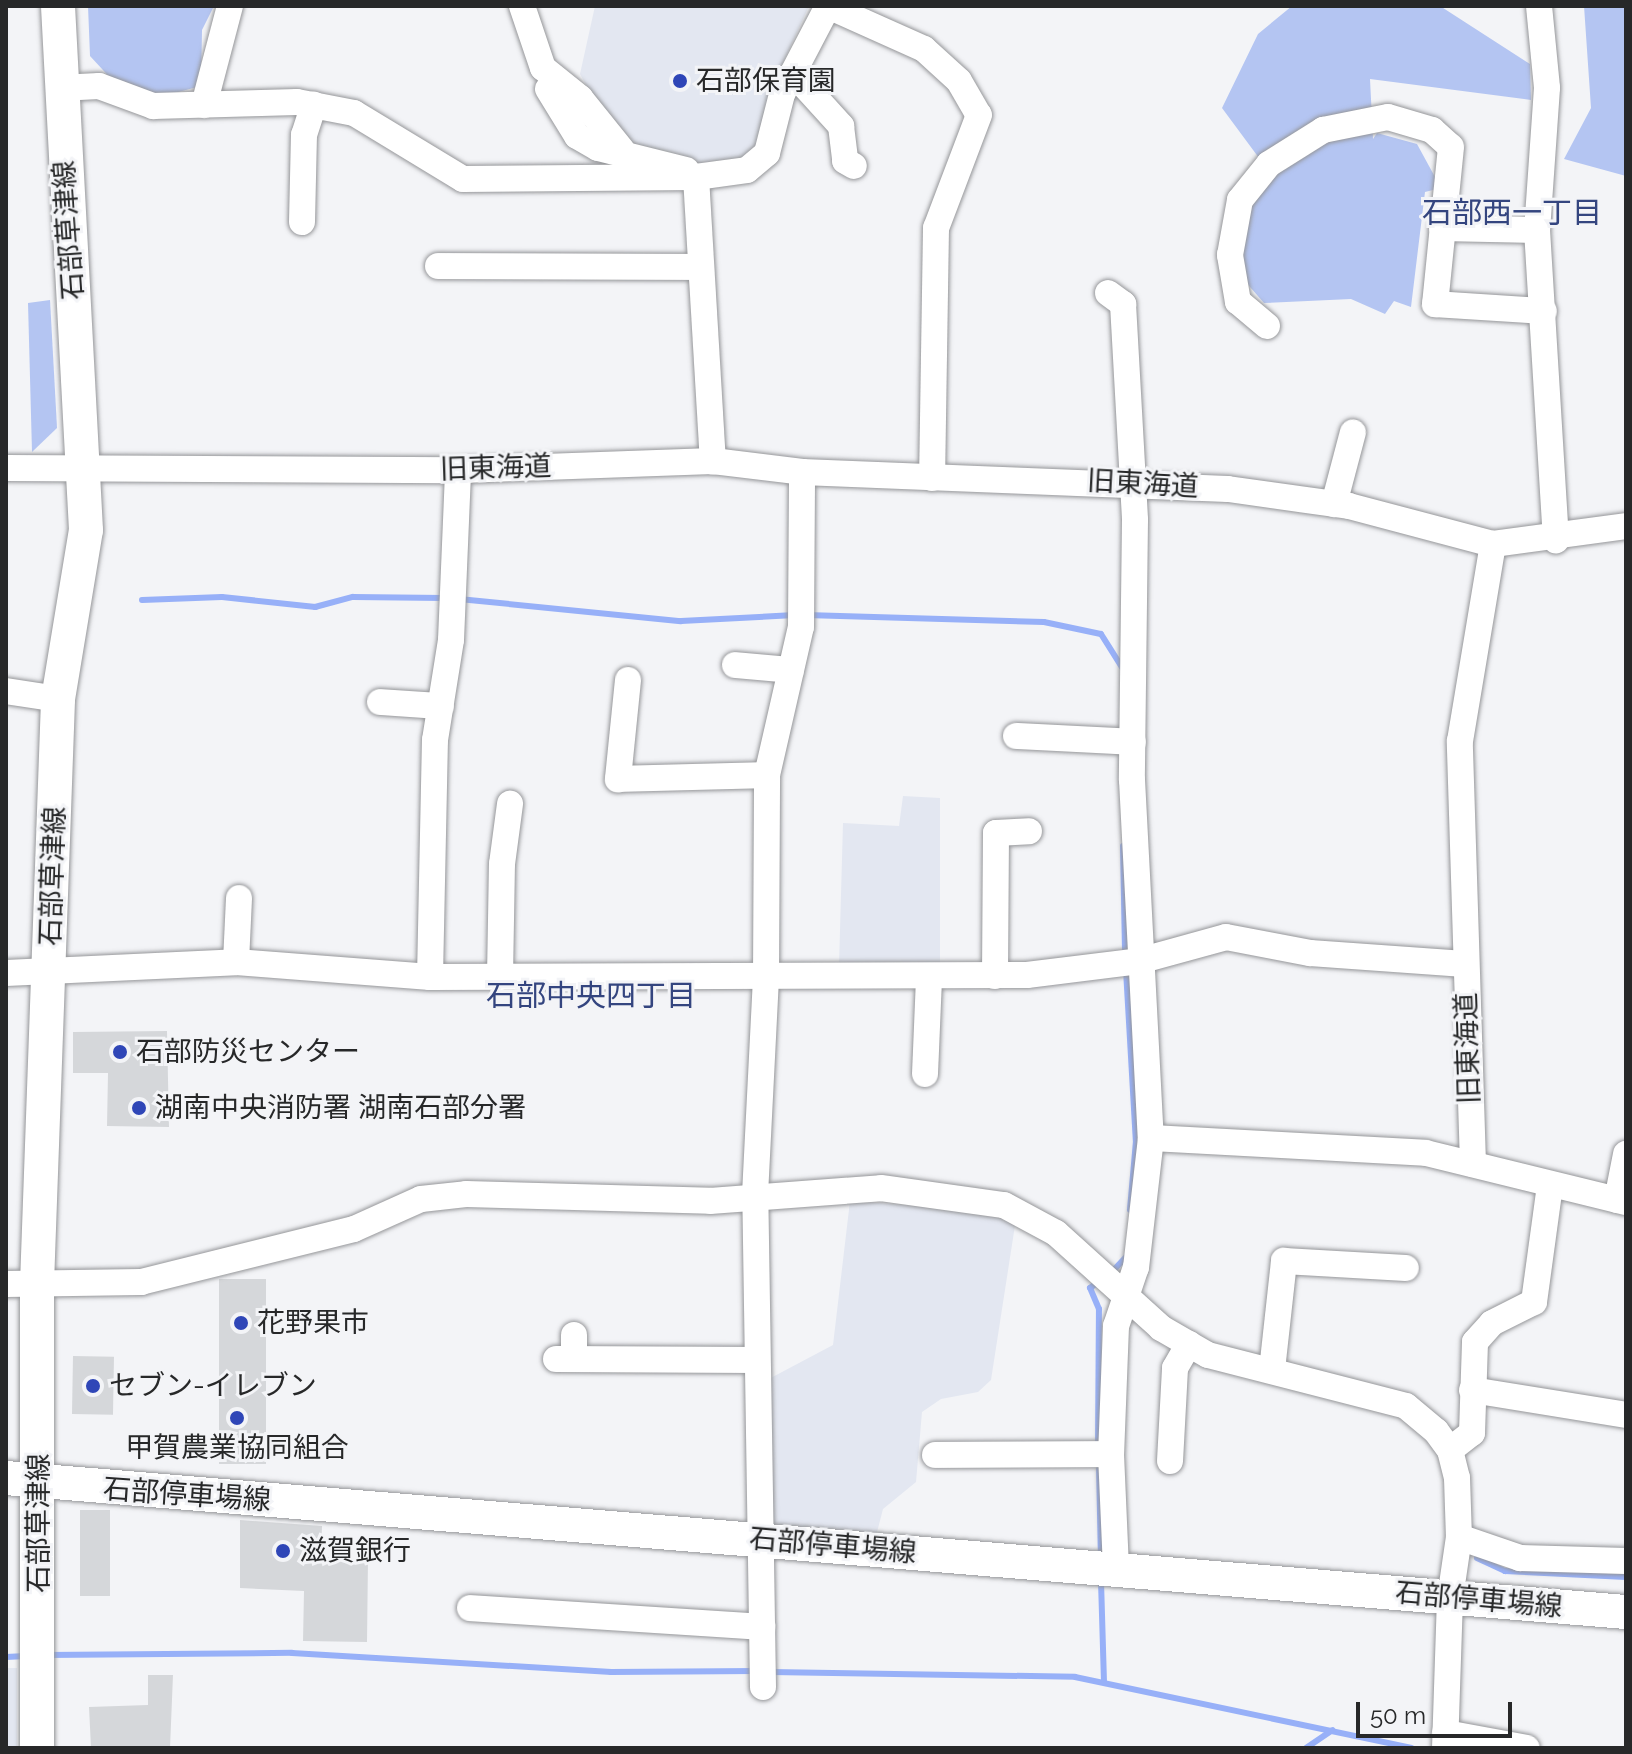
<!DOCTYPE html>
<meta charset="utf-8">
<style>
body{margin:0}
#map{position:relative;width:1632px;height:1754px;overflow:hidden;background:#f3f4f7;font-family:Raleway,"Noto Sans JP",sans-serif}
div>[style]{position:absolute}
.built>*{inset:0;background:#e3e7f1;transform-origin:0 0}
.green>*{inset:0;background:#b4c5f2}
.stream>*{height:6px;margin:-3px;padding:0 3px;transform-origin:3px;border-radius:3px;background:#97b0f8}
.building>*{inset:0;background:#d5d7da;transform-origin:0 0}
.roads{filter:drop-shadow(0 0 2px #959699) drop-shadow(0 0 2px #959699)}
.minor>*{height:26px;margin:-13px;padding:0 13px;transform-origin:13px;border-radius:13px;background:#fff}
.major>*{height:34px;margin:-17px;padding:0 17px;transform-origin:17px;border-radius:17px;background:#fff}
.dots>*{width:22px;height:22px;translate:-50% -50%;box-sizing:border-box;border:4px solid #f3f4f7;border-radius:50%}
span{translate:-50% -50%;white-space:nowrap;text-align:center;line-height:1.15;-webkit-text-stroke:6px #f3f4f7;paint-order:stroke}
.poi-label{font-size:28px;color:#272829}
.left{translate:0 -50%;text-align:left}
.street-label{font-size:28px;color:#272829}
.neighbourhood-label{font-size:30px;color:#34457f}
.frame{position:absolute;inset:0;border:8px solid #272829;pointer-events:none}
.scale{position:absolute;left:1356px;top:1702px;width:156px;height:36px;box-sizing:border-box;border:4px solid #272829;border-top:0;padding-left:10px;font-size:24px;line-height:28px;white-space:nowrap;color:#272829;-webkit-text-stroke:6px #f3f4f7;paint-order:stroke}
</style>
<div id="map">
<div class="built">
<i style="clip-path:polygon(595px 6px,809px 6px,771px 89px,762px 145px,740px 164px,703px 168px,645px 152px,611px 130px,580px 74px)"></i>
<i style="clip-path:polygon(903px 796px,940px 798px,940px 968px,839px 966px,843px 823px,899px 826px)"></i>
<i style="clip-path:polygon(850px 1201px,989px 1211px,1016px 1219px,991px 1380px,978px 1392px,941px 1399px,922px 1412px,916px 1482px,883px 1509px,875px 1540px,765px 1530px,765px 1381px,833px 1345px)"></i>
<i style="left:6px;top:1668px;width:11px;height:80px"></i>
</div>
<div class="green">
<i style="clip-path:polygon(88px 6px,214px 6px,202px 30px,201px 86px,163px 96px,115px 83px,90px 56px)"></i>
<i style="clip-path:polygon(1292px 6px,1440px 6px,1530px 64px,1531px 100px,1370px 79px,1373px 139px,1377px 133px,1417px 144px,1441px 188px,1425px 192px,1411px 307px,1394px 301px,1385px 314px,1351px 299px,1264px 303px,1223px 256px,1259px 158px,1222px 108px,1258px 34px)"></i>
<i style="clip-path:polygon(1584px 6px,1626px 6px,1626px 176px,1564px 159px,1591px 108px)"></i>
<i style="clip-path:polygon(50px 300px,57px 428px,32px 452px,28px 303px)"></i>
</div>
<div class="stream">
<i style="left:459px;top:599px;width:223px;rotate:5.7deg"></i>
<i style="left:681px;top:621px;width:114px;rotate:-3deg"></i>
<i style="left:142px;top:600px;width:80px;rotate:-2.1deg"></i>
<i style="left:222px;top:597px;width:94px;rotate:6.1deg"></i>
<i style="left:315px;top:607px;width:39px;rotate:-15deg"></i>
<i style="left:353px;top:597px;width:91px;rotate:0.6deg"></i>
<i style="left:806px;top:615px;width:238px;rotate:1.7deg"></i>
<i style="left:1044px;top:622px;width:58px;rotate:11.9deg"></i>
<i style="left:1101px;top:634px;width:45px;rotate:57.7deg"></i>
<i style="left:1123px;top:846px;width:108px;rotate:88.9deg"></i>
<i style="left:1126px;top:970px;width:171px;rotate:86.7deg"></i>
<i style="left:1136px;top:1141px;width:69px;rotate:95deg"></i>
<i style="left:1110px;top:1274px;width:23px;rotate:-47deg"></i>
<i style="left:1098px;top:1446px;width:137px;rotate:-89.6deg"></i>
<i style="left:1099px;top:1309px;width:23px;rotate:-113deg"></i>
<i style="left:1090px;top:1288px;width:14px;rotate:-36deg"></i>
<i style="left:1099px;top:1465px;width:93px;rotate:88.8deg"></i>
<i style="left:1477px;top:1558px;width:31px;rotate:25deg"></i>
<i style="left:1505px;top:1571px;width:121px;rotate:2.8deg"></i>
<i style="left:1101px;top:1581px;width:101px;rotate:88.3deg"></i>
<i style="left:46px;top:1655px;width:246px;rotate:-0.5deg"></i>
<i style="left:292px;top:1653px;width:320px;rotate:3.4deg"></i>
<i style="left:611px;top:1672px;width:145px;rotate:-0.4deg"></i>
<i style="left:6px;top:1657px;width:20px;rotate:-3deg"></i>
<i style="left:771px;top:1672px;width:304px;rotate:0.9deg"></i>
<i style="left:1075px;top:1677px;width:344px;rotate:11.9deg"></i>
<i style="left:1306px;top:1748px;width:32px;rotate:-34deg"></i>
</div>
<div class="building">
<i style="clip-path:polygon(167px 1031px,169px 1127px,107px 1126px,108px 1073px,73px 1073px,73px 1032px)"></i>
<i style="left:219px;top:1279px;width:47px;height:185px"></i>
<i style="left:73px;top:1356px;width:41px;height:58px;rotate:1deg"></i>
<i style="left:80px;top:1510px;width:30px;height:86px"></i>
<i style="clip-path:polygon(240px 1520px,322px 1526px,321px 1557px,368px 1559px,367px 1642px,303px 1641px,304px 1591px,240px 1588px)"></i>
<i style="clip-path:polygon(148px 1675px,173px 1675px,170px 1748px,91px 1748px,89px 1707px,148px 1705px)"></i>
</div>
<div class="roads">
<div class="minor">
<i style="left:522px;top:6px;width:65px;rotate:71.3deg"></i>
<i style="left:543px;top:68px;width:48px;rotate:39deg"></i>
<i style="left:580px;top:98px;width:67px;rotate:51.1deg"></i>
<i style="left:828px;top:6px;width:105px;rotate:24.1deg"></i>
<i style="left:924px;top:49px;width:47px;rotate:42.4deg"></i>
<i style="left:959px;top:81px;width:39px;rotate:60deg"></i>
<i style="left:979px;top:115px;width:121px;rotate:110.8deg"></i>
<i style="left:936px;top:228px;width:250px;rotate:90.9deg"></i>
<i style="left:1539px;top:6px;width:82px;rotate:84.4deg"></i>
<i style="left:1547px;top:88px;width:142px;rotate:94deg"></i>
<i style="left:1537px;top:230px;width:311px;rotate:86.5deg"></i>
<i style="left:793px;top:73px;width:72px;rotate:47.8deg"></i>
<i style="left:841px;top:126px;width:35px;rotate:83deg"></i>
<i style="left:845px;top:161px;width:10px;rotate:29deg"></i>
<i style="left:59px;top:88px;width:40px;rotate:-2.9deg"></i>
<i style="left:99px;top:86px;width:58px;rotate:20.3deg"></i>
<i style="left:153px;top:106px;width:144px;rotate:-1.6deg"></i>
<i style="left:297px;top:102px;width:58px;rotate:10.9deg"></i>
<i style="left:354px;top:113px;width:127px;rotate:31.2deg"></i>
<i style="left:463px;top:179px;width:233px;rotate:-0.5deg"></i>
<i style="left:696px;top:177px;width:51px;rotate:-7.8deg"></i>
<i style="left:747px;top:170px;width:26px;rotate:-40deg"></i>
<i style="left:767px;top:153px;width:61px;rotate:-75.7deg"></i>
<i style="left:782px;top:94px;width:99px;rotate:-62.4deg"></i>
<i style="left:548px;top:89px;width:55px;rotate:58.3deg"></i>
<i style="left:577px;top:136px;width:24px;rotate:30deg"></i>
<i style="left:598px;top:148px;width:91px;rotate:14deg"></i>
<i style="left:204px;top:105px;width:102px;rotate:-75.3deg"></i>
<i style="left:696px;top:177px;width:285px;rotate:86.6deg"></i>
<i style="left:302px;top:222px;width:87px;rotate:-88.7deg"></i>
<i style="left:304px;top:135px;width:32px;rotate:-72deg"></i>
<i style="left:1442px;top:228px;width:95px;rotate:1.2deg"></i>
<i style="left:438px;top:266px;width:260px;rotate:0.2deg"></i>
<i style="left:1108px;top:293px;width:19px;rotate:36deg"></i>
<i style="left:1123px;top:304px;width:216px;rotate:86.8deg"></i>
<i style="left:1135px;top:520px;width:260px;rotate:90.7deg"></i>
<i style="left:1132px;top:780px;width:359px;rotate:87deg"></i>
<i style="left:1151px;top:1138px;width:130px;rotate:96.6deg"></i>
<i style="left:1136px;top:1267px;width:62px;rotate:108.7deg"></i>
<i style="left:1116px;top:1326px;width:128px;rotate:92.2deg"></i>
<i style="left:1111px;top:1454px;width:115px;rotate:87.5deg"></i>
<i style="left:1267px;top:326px;width:38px;rotate:-140deg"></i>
<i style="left:1238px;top:302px;width:48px;rotate:-99.7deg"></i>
<i style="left:1230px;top:255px;width:56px;rotate:-79.7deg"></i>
<i style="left:1240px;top:200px;width:46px;rotate:-51.1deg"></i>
<i style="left:1269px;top:164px;width:64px;rotate:-32.2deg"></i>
<i style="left:1323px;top:130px;width:66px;rotate:-11.3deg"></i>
<i style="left:1388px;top:117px;width:46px;rotate:16.5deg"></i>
<i style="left:1432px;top:130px;width:25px;rotate:42deg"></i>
<i style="left:1451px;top:147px;width:158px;rotate:95.8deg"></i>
<i style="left:1435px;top:304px;width:109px;rotate:3.7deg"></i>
<i style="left:6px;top:468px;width:452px;rotate:0.3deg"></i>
<i style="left:458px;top:470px;width:255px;rotate:-2deg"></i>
<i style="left:713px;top:461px;width:90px;rotate:7deg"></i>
<i style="left:802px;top:472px;width:426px;rotate:2.3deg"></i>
<i style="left:1228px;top:489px;width:122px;rotate:8deg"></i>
<i style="left:1349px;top:506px;width:149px;rotate:14.8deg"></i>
<i style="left:1493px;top:544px;width:134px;rotate:-7.7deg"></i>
<i style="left:1334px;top:504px;width:74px;rotate:-75.2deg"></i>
<i style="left:735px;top:665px;width:56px;rotate:5.1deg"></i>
<i style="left:628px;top:680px;width:100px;rotate:95.8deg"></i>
<i style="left:618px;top:779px;width:149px;rotate:-1.5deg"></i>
<i style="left:6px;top:691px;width:53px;rotate:8.7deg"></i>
<i style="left:380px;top:702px;width:61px;rotate:3.8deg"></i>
<i style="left:1016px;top:736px;width:117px;rotate:2.9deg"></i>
<i style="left:236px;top:962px;width:64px;rotate:-87.3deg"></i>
<i style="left:6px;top:973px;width:230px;rotate:-2.7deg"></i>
<i style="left:236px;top:962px;width:195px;rotate:4.4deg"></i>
<i style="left:430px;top:977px;width:597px;rotate:-0.19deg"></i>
<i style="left:1027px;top:975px;width:113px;rotate:-7.1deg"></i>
<i style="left:1139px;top:961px;width:90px;rotate:-15.4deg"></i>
<i style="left:1226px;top:937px;width:86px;rotate:10.8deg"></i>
<i style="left:1310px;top:953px;width:155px;rotate:4.1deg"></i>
<i style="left:995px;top:976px;width:143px;rotate:-89.6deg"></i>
<i style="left:996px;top:833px;width:33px;rotate:-3deg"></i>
<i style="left:430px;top:977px;width:237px;rotate:-88.8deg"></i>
<i style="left:435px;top:740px;width:101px;rotate:-80.9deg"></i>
<i style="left:451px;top:640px;width:170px;rotate:-87.6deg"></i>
<i style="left:500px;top:977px;width:113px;rotate:-89deg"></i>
<i style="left:502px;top:864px;width:61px;rotate:-82.4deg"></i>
<i style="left:925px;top:1074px;width:97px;rotate:-87.6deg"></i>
<i style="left:1151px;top:1138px;width:275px;rotate:3.1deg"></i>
<i style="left:1426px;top:1153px;width:206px;rotate:13.8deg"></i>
<i style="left:1473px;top:1164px;width:423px;rotate:-91.8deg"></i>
<i style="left:1460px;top:741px;width:200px;rotate:-80.5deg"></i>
<i style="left:1617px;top:1200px;width:47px;rotate:-78.9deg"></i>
<i style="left:6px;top:1284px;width:135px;rotate:-0.8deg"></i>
<i style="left:141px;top:1282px;width:219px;rotate:-14deg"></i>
<i style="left:354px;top:1229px;width:73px;rotate:-24.1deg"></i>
<i style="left:421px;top:1199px;width:45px;rotate:-6.3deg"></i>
<i style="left:466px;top:1194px;width:244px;rotate:1.6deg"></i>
<i style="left:710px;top:1201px;width:171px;rotate:-4.3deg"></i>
<i style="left:881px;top:1188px;width:124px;rotate:7.9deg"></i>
<i style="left:1004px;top:1205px;width:59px;rotate:28.3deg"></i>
<i style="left:1056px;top:1233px;width:142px;rotate:42.1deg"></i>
<i style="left:1161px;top:1328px;width:54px;rotate:29.9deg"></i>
<i style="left:1208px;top:1355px;width:204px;rotate:14.4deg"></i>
<i style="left:1406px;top:1406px;width:39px;rotate:40deg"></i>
<i style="left:1436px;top:1431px;width:24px;rotate:54deg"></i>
<i style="left:1450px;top:1450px;width:29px;rotate:76deg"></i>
<i style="left:1457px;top:1478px;width:59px;rotate:88.1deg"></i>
<i style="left:1459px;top:1537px;width:62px;rotate:98.4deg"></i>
<i style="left:1450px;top:1598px;width:150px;rotate:91.9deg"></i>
<i style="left:574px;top:1335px;width:24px;rotate:90deg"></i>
<i style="left:556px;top:1359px;width:201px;rotate:0.3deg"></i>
<i style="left:1272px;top:1370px;width:110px;rotate:-83.7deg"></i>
<i style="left:1284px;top:1261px;width:122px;rotate:3.3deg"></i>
<i style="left:1472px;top:1390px;width:156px;rotate:9.2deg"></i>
<i style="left:1450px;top:1450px;width:28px;rotate:-38deg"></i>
<i style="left:1472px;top:1433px;width:91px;rotate:-88.1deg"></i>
<i style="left:1475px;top:1342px;width:25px;rotate:-48deg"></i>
<i style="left:1492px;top:1323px;width:47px;rotate:-26.6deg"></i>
<i style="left:1534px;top:1302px;width:118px;rotate:-82.2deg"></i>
<i style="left:935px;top:1455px;width:176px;rotate:-0.3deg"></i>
<i style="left:1170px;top:1461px;width:93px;rotate:-86.9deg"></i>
<i style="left:1175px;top:1368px;width:28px;rotate:-60deg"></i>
<i style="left:1459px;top:1537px;width:65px;rotate:19deg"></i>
<i style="left:1520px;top:1558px;width:106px;rotate:1.6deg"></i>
<i style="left:470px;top:1608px;width:293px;rotate:3.7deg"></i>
<i style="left:763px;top:1687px;width:492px;rotate:-90.9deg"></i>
<i style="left:755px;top:1195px;width:216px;rotate:-87.1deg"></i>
<i style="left:766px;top:979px;width:204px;rotate:-89.7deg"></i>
<i style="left:767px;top:775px;width:152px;rotate:-77.1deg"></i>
<i style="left:801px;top:627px;width:155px;rotate:-89.6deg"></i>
<i style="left:1445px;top:1733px;width:83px;rotate:10.4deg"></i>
</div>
<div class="major">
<i style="left:6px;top:1478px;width:1626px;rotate:4.73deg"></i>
<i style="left:37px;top:1748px;width:464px;rotate:-90deg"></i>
<i style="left:37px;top:1284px;width:585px;rotate:-87.94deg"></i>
<i style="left:58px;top:699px;width:171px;rotate:-80.6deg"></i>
<i style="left:86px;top:530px;width:525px;rotate:-93.06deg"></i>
</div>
</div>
<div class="dots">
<i style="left:680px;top:81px;background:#2f46b7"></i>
<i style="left:120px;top:1052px;background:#2f46b7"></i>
<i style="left:139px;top:1108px;background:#2f46b7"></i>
<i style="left:241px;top:1323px;background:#2f46b7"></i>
<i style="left:93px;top:1386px;background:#2f46b7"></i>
<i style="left:237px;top:1418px;background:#2f46b7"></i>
<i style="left:283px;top:1551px;background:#2f46b7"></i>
</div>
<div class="poi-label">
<span class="left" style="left:696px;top:81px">石部保育園</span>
<span class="left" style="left:136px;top:1052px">石部防災センター</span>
<span class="left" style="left:155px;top:1108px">湖南中央消防署 湖南石部分署</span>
<span class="left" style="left:257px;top:1323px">花野果市</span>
<span class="left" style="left:109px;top:1386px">セブン-イレブン</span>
<span style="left:237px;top:1448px">甲賀農業協同組合</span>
<span class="left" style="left:299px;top:1551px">滋賀銀行</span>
</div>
<div class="street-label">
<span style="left:69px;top:230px;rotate:-94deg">石部草津線</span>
<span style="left:496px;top:468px;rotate:-2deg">旧東海道</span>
<span style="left:1143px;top:484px;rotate:3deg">旧東海道</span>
<span style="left:53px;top:876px;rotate:-88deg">石部草津線</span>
<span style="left:1468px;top:1048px;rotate:-92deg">旧東海道</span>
<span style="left:187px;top:1495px;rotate:4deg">石部停車場線</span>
<span style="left:39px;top:1523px;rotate:-90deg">石部草津線</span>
<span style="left:833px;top:1546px;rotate:5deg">石部停車場線</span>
<span style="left:1479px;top:1600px;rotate:5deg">石部停車場線</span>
</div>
<div class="neighbourhood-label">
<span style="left:1512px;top:213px">石部西一丁目</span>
<span style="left:591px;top:996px">石部中央四丁目</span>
</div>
<div class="frame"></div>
<div class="scale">50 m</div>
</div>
